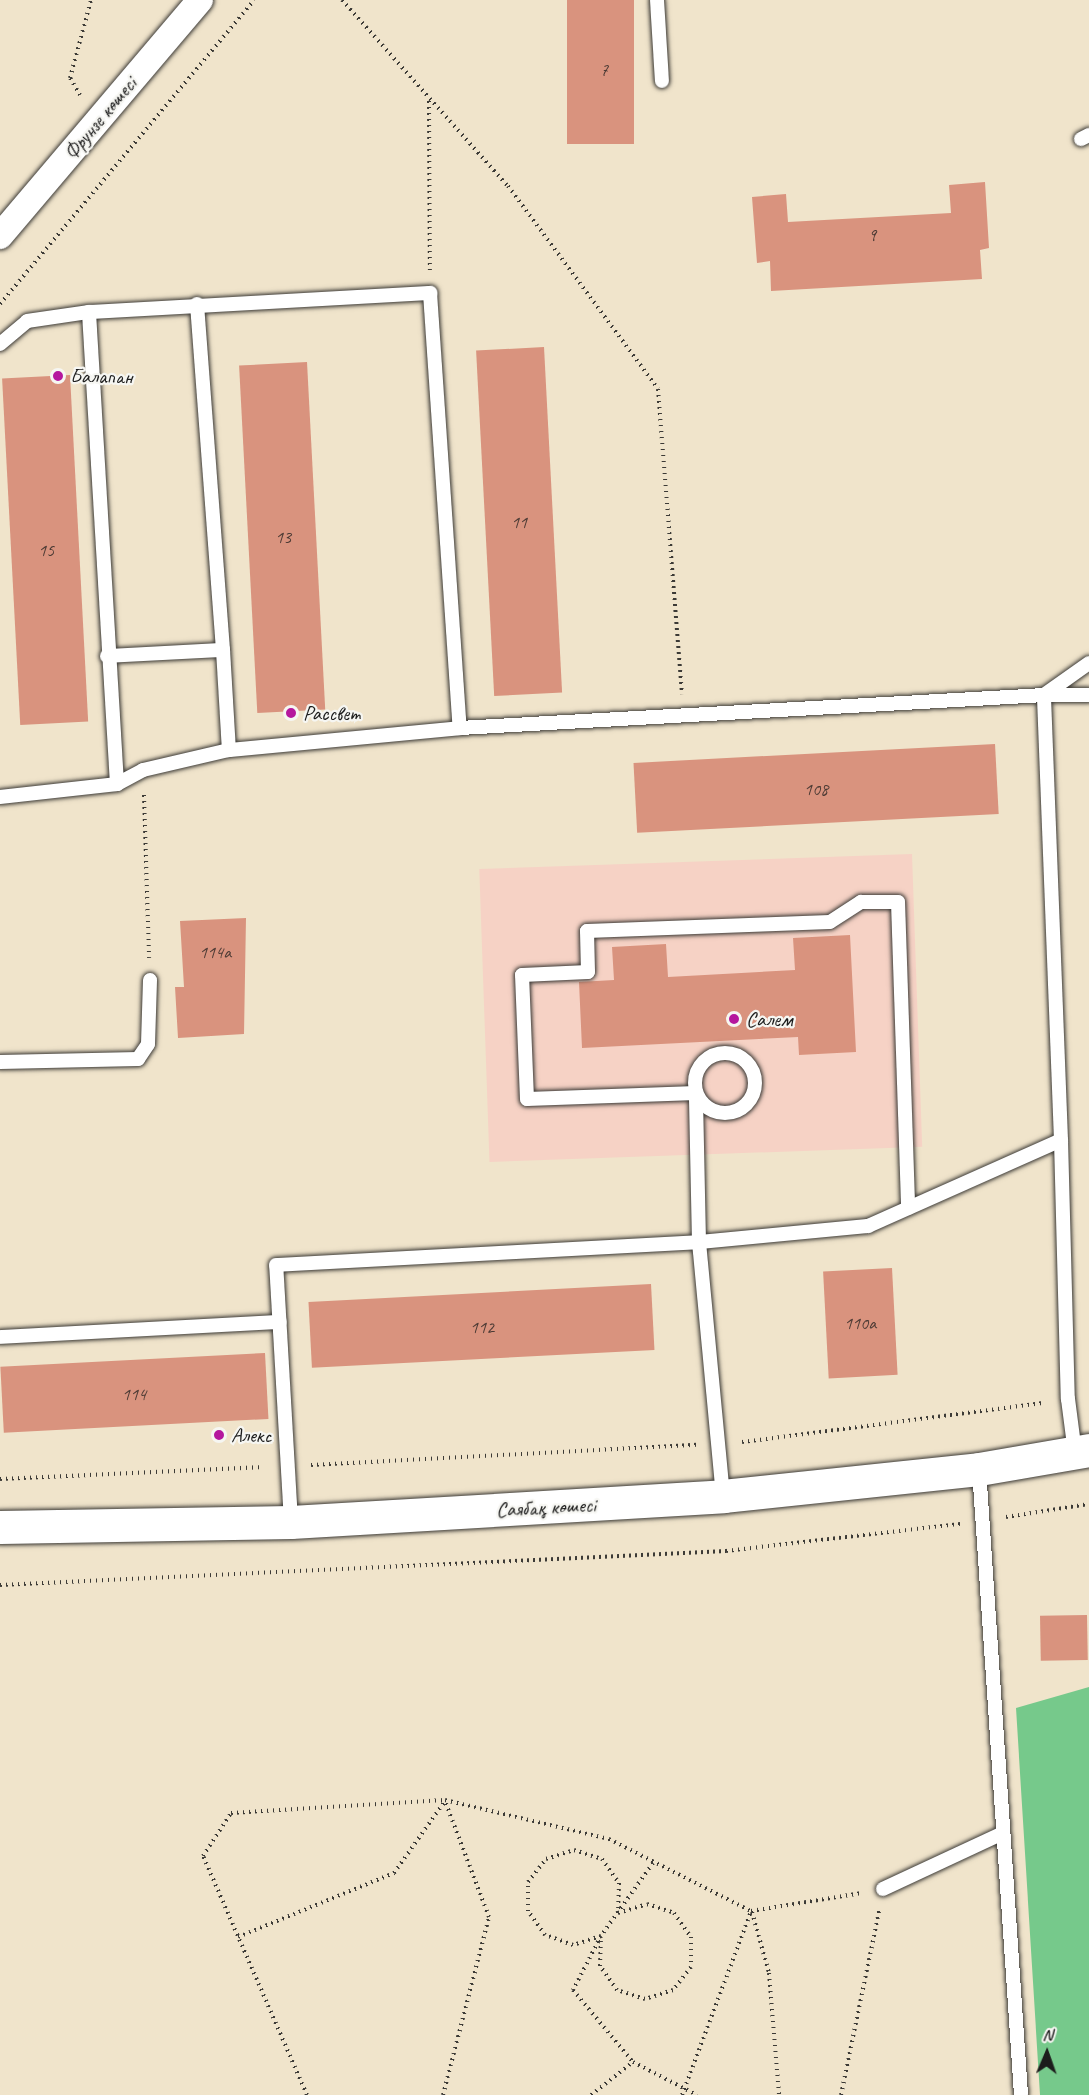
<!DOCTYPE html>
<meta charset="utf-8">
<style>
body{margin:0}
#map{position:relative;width:1089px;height:2095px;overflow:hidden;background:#f0e4cb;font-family:Caveat,sans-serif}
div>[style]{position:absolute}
.built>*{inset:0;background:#f6d2c5;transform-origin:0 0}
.green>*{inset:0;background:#76c98b}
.building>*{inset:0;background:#d9937e;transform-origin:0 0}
.path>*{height:4px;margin-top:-2px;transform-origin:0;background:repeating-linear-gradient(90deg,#3c3a36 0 1.5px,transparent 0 6px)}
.roads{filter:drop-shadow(0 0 2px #3c3a36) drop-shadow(0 0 2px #3c3a36)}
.service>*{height:14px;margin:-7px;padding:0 7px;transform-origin:7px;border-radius:7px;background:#fff}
.service>.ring{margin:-7px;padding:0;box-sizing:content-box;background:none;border:14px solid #fff;border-radius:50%}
.minor>*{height:26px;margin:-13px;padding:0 13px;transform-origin:13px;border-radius:13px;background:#fff}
.tertiary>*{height:33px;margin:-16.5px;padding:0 16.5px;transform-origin:16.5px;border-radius:16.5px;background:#fff}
.dots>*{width:16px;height:16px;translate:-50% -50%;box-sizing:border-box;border:3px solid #f6f6f2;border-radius:50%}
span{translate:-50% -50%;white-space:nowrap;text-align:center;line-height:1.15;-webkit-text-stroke:4.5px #f6f6f2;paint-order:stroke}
.number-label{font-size:18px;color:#4b3a34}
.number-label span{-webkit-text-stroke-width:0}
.street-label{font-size:21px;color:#1c1c1c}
.poi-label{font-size:21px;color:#1c1c1c}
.left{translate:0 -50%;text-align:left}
.north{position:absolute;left:1017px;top:2023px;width:60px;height:60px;-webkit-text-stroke:4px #f6f6f2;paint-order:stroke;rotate:2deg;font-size:16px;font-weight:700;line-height:24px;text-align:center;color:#1c1c1c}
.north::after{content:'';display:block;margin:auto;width:21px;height:27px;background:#1c1c1c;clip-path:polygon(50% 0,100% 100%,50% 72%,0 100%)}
</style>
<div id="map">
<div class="built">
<i style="left:912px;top:854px;width:293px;height:433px;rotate:88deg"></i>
</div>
<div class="green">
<i style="clip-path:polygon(1089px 1687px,1089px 2095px,1040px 2095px,1016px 1708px)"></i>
</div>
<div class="building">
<i style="left:567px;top:0;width:67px;height:144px"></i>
<i style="clip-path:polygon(985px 182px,989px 248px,980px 250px,982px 279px,771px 291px,770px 261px,757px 263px,752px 197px,786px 194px,788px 222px,951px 213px,949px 185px)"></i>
<i style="left:544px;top:347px;width:346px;height:68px;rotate:87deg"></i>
<i style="left:307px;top:362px;width:348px;height:68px;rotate:87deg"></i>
<i style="left:70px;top:375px;width:347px;height:68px;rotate:87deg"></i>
<i style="left:995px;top:744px;width:70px;height:362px;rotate:87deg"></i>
<i style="clip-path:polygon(246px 918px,244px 1034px,178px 1038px,175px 987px,184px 987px,180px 921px)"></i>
<i style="clip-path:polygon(850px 935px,856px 1052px,799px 1055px,798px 1037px,582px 1048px,579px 982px,614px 980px,612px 947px,666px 944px,668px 977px,795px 970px,793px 938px)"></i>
<i style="left:892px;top:1268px;width:107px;height:69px;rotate:87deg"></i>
<i style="left:651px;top:1284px;width:66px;height:343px;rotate:87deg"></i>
<i style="left:265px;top:1353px;width:66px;height:265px;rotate:87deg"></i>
<i style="left:1087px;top:1615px;width:45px;height:47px;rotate:89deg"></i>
</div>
<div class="path">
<i style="left:342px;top:0;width:249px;rotate:48.3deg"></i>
<i style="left:508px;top:186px;width:252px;rotate:53.5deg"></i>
<i style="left:658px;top:389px;width:306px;rotate:85.5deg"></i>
<i style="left:80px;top:95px;width:20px;rotate:-120deg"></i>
<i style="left:70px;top:78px;width:81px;rotate:-74.9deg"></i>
<i style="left:429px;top:101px;width:169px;rotate:89.7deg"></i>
<i style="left:0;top:304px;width:396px;rotate:-50.1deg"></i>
<i style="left:144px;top:795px;width:163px;rotate:88.2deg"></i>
<i style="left:742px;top:1442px;width:305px;rotate:-7.4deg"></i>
<i style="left:311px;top:1465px;width:386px;rotate:-3deg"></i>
<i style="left:0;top:1479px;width:264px;rotate:-2.6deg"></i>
<i style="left:1006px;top:1517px;width:84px;rotate:-8.9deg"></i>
<i style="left:0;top:1585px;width:727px;rotate:-2.68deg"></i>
<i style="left:726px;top:1551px;width:236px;rotate:-6.6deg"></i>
<i style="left:574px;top:1850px;width:29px;rotate:18deg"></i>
<i style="left:602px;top:1859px;width:29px;rotate:55deg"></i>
<i style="left:619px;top:1883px;width:30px;rotate:92deg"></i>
<i style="left:618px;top:1913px;width:30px;rotate:-17deg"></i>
<i style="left:647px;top:1904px;width:28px;rotate:18deg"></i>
<i style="left:674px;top:1913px;width:29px;rotate:55deg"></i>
<i style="left:691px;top:1937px;width:30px;rotate:90deg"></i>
<i style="left:691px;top:1967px;width:29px;rotate:128deg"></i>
<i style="left:673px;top:1990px;width:29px;rotate:162deg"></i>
<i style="left:645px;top:1999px;width:29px;rotate:-162deg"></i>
<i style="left:617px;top:1990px;width:29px;rotate:-125deg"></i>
<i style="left:600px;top:1966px;width:30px;rotate:-88deg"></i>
<i style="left:601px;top:1936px;width:29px;rotate:162deg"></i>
<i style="left:573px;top:1945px;width:30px;rotate:-160deg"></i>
<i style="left:545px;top:1935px;width:29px;rotate:-125deg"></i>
<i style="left:528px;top:1911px;width:29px;rotate:-90deg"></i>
<i style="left:528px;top:1882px;width:29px;rotate:-52deg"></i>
<i style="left:546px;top:1859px;width:29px;rotate:-18deg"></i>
<i style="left:653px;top:1863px;width:90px;rotate:125.5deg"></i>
<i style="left:601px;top:1936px;width:61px;rotate:117.4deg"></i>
<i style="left:573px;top:1990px;width:94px;rotate:50.2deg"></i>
<i style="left:633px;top:2062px;width:72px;rotate:27.3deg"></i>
<i style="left:752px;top:1912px;width:63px;rotate:74.4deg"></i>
<i style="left:769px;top:1973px;width:122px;rotate:85.3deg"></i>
<i style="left:238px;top:1937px;width:169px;rotate:-22.3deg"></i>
<i style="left:394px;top:1873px;width:88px;rotate:-54.7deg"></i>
<i style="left:307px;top:2095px;width:261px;rotate:-113.5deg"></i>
<i style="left:203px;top:1856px;width:51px;rotate:-56.9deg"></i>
<i style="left:231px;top:1813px;width:214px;rotate:-3.5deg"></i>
<i style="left:445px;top:1800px;width:169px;rotate:13.4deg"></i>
<i style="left:609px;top:1839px;width:159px;rotate:26.9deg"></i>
<i style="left:751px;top:1911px;width:112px;rotate:-9.2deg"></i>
<i style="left:443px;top:2095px;width:184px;rotate:-75.5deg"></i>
<i style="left:489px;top:1917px;width:124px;rotate:-110.8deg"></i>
<i style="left:591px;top:2095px;width:53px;rotate:-38.2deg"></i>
<i style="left:682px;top:2095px;width:197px;rotate:-69.4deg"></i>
<i style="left:841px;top:2095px;width:188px;rotate:-78.3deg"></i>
</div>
<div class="roads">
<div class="service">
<i style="left:657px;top:0;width:81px;rotate:86.5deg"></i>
<i style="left:1081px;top:139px;width:9px;rotate:-27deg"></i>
<i style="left:0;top:344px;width:35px;rotate:-40deg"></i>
<i style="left:27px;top:321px;width:63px;rotate:-8.3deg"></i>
<i style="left:89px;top:312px;width:342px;rotate:-3.2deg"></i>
<i style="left:430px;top:293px;width:436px;rotate:86.1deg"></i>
<i style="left:460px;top:728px;width:585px;rotate:-3.23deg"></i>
<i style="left:1044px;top:695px;width:55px;rotate:-35.4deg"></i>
<i style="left:223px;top:650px;width:100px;rotate:86.6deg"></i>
<i style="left:107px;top:656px;width:116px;rotate:-3deg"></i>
<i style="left:223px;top:650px;width:347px;rotate:-94.3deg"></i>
<i style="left:117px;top:784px;width:30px;rotate:-28deg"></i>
<i style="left:143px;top:770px;width:88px;rotate:-13.1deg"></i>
<i style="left:229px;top:750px;width:232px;rotate:-5.4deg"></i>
<i style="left:0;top:797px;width:118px;rotate:-6.3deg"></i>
<i style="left:117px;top:784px;width:473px;rotate:-93.4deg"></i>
<i class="ring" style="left:695px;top:1053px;width:46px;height:46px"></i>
<i style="left:0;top:1062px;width:138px;rotate:-1.2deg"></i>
<i style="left:138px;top:1059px;width:18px;rotate:-56deg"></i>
<i style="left:148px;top:1044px;width:64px;rotate:-88.2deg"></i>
<i style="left:1061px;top:1140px;width:259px;rotate:88.5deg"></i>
<i style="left:1068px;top:1399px;width:54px;rotate:82.6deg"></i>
<i style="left:0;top:1337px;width:280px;rotate:-3.1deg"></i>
<i style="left:979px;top:1469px;width:627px;rotate:86.16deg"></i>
<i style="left:723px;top:1496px;width:255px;rotate:-95.4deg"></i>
<i style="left:699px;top:1242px;width:149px;rotate:-91.2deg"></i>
<i style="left:696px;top:1093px;width:169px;rotate:178deg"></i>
<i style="left:527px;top:1099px;width:124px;rotate:-92.3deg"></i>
<i style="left:522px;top:975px;width:66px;rotate:-2.6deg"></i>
<i style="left:588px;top:972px;width:41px;rotate:-91.4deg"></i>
<i style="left:587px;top:931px;width:243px;rotate:-2.1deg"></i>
<i style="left:830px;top:922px;width:37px;rotate:-33deg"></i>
<i style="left:861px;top:902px;width:37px"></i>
<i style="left:898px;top:902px;width:306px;rotate:88.1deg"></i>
<i style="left:291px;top:1522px;width:257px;rotate:-93.3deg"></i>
<i style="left:276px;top:1265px;width:424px;rotate:-3.1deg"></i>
<i style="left:699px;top:1242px;width:170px;rotate:-5.4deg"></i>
<i style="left:868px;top:1226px;width:211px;rotate:-24deg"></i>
<i style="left:1061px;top:1140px;width:445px;rotate:-92.2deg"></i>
<i style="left:1044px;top:695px;width:45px"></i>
<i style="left:883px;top:1889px;width:132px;rotate:-25deg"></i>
</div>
<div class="minor">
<i style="left:0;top:236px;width:309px;rotate:-49.7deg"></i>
</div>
<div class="tertiary">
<i style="left:0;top:1527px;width:291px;rotate:-1deg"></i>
<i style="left:291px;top:1522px;width:433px;rotate:-3.4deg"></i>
<i style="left:723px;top:1496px;width:257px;rotate:-6deg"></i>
<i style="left:979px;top:1469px;width:112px;rotate:-9.8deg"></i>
</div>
</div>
<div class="dots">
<i style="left:58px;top:376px;background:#b5179e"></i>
<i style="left:291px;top:713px;background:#b5179e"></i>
<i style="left:734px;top:1019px;background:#b5179e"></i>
<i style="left:219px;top:1435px;background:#b5179e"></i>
</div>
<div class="number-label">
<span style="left:604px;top:70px">7</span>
<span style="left:872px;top:235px">9</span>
<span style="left:519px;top:522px">11</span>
<span style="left:283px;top:537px">13</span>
<span style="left:46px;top:550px">15</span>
<span style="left:816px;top:789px">108</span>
<span style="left:215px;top:952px">114а</span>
<span style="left:860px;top:1323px">110а</span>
<span style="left:482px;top:1327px">112</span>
<span style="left:134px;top:1394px">114</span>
</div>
<div class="street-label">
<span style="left:100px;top:118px;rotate:-50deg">Фрунзе көшесі</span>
<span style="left:546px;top:1507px;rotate:-3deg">Саябақ көшесі</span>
</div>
<div class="poi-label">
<span class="left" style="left:70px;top:376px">Балапан</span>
<span class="left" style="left:303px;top:713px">Рассвет</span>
<span class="left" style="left:746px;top:1019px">Салем</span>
<span class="left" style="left:231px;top:1435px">Алекс</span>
</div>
<div class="north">N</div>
</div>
